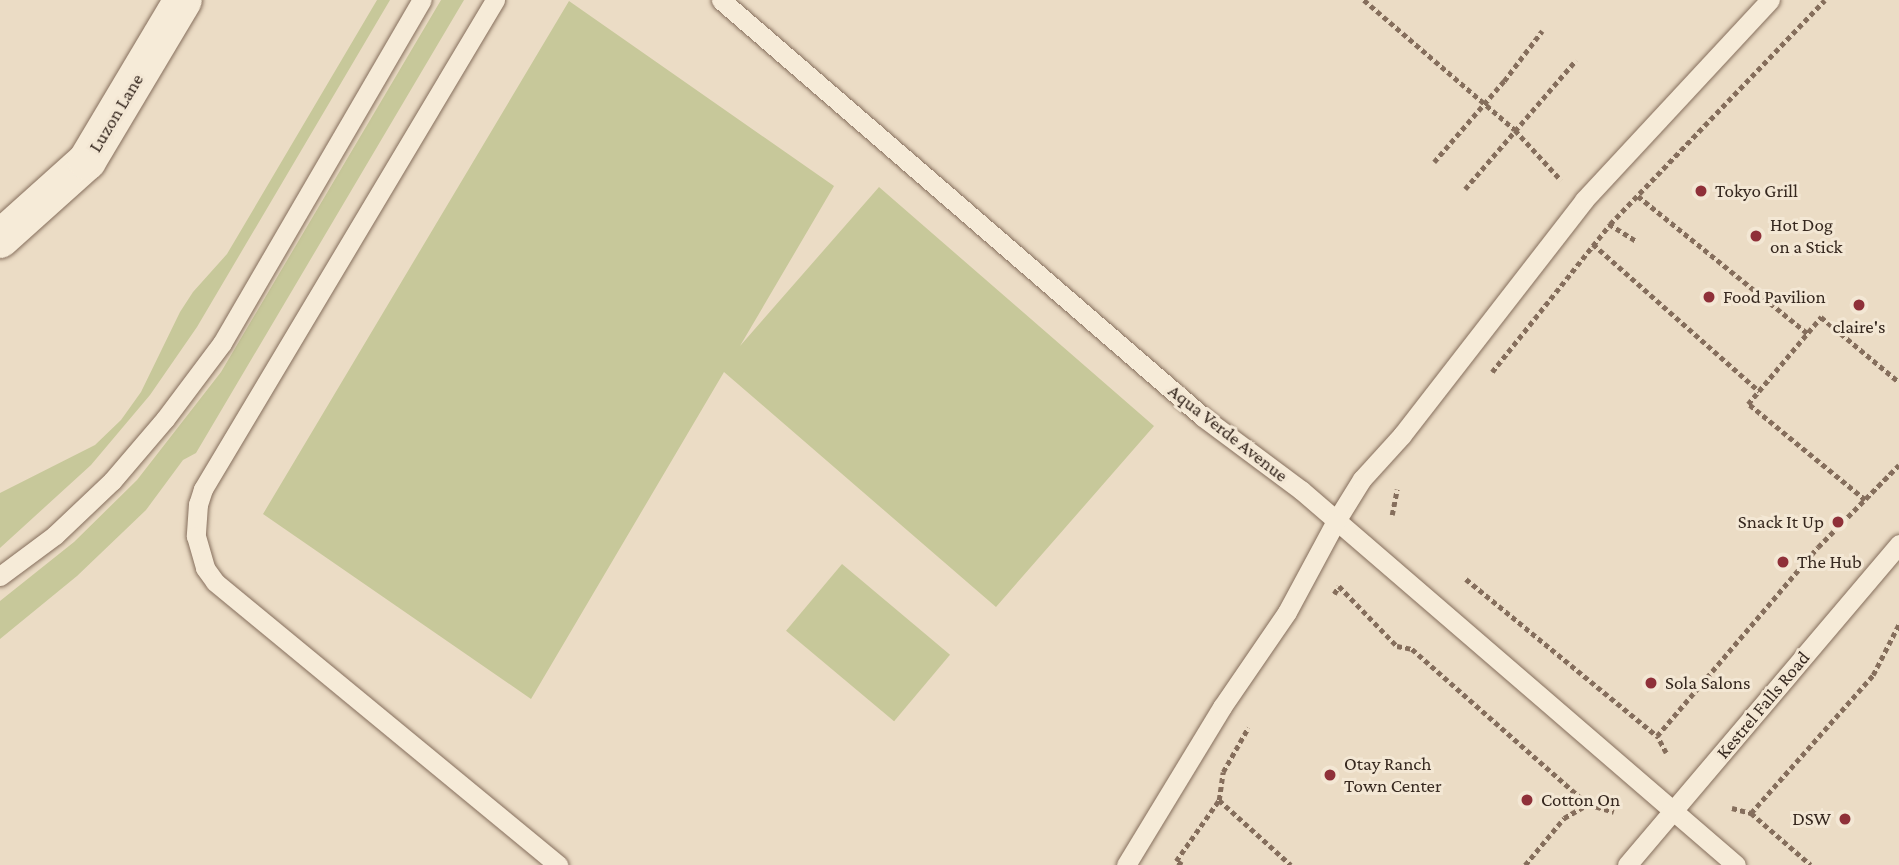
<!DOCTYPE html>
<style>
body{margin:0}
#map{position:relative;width:1899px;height:865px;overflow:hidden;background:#ebdcc5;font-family:"Crimson Pro",serif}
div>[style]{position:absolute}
.green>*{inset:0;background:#c7c89a;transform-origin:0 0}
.path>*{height:4.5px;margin-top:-2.25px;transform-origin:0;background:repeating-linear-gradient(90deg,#856e5c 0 5px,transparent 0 8.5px)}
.roads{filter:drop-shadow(0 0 2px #856e5c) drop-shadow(0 0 2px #856e5c)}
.service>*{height:19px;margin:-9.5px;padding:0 9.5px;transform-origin:9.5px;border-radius:9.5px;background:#f6ebd8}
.minor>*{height:38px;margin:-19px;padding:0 19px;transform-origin:19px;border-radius:19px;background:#f6ebd8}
.dots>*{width:19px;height:19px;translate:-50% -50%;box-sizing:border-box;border:4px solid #f3e7d4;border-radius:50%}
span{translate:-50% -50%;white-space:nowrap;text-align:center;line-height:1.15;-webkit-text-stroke:6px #f3e7d4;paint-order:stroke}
.street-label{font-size:19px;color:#36281f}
.poi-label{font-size:19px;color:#36281f}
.left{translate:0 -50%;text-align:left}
.right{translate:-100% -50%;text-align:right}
</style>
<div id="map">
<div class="green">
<i style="clip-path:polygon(377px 0,390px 0,197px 327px,150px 395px,91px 465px,0 548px,0 493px,95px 445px,121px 420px,141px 392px,180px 312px,193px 292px,227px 254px)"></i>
<i style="clip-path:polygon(441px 0,464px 0,196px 453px,183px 460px,146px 510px,77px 576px,0 639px,0 601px,74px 542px,137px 480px,221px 372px)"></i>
<i style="clip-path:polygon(569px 1px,834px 186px,740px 346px,879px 187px,1154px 426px,996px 607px,724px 372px,531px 699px,263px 514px)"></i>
<i style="left:842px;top:564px;width:141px;height:87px;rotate:40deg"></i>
</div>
<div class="path">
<i style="left:1364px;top:0;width:199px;rotate:40.7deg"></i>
<i style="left:1515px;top:130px;width:68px;rotate:47.4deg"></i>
<i style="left:1434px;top:162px;width:107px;rotate:-49.2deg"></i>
<i style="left:1504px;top:81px;width:63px;rotate:-52.8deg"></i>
<i style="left:1465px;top:189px;width:170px;rotate:-49.3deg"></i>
<i style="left:1638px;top:196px;width:218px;rotate:39deg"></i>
<i style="left:1609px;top:224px;width:31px;rotate:32deg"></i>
<i style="left:1593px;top:244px;width:222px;rotate:41.5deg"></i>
<i style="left:1492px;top:372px;width:189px;rotate:-51.4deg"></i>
<i style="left:1610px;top:224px;width:310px;rotate:-46.2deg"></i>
<i style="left:1865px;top:500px;width:151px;rotate:-140.6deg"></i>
<i style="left:1748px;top:404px;width:114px;rotate:-50deg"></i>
<i style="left:1821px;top:317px;width:102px;rotate:39.8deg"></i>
<i style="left:1392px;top:515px;width:26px;rotate:-79deg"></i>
<i style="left:1466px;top:579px;width:247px;rotate:39.4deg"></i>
<i style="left:1334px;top:594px;width:9px;rotate:-58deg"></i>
<i style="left:1339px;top:586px;width:83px;rotate:46deg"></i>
<i style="left:1397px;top:646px;width:15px;rotate:11deg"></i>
<i style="left:1412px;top:649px;width:235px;rotate:41.4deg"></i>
<i style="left:1666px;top:753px;width:19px;rotate:-118deg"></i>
<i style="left:1657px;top:736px;width:248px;rotate:-49.6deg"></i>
<i style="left:1818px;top:547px;width:115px;rotate:-45.4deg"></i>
<i style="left:1219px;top:800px;width:97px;rotate:42.1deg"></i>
<i style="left:1732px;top:808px;width:20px;rotate:15deg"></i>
<i style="left:1751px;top:813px;width:184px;rotate:-48.5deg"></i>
<i style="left:1873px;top:675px;width:57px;rotate:-63deg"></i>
<i style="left:1751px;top:813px;width:79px;rotate:40.9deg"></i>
<i style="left:1182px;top:865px;width:7px;rotate:-146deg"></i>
<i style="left:1176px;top:861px;width:75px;rotate:-54.8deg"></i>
<i style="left:1219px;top:800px;width:28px;rotate:-82deg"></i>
<i style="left:1223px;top:772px;width:51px;rotate:-60.4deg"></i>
<i style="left:1525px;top:865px;width:61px;rotate:-50.3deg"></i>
<i style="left:1564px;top:818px;width:28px;rotate:-30deg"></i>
<i style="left:1588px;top:804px;width:27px;rotate:17deg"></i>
</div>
<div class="roads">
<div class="service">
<i style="left:495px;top:0;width:570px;rotate:120.84deg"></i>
<i style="left:203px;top:489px;width:16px;rotate:108deg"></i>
<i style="left:198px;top:504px;width:32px;rotate:94deg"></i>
<i style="left:196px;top:536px;width:33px;rotate:74deg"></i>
<i style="left:205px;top:568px;width:17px;rotate:54deg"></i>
<i style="left:215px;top:582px;width:445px;rotate:39.5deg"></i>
<i style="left:721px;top:0;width:637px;rotate:40.86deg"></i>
<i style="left:1203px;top:417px;width:122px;rotate:36.7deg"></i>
<i style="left:1301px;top:490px;width:574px;rotate:40.76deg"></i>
<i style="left:0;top:576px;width:69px;rotate:-36.7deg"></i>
<i style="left:55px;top:535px;width:79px;rotate:-43.5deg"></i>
<i style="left:112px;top:481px;width:82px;rotate:-49.5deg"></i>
<i style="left:165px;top:419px;width:95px;rotate:-53.1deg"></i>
<i style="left:222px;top:343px;width:397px;rotate:-59.8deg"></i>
<i style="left:1126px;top:865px;width:185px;rotate:-58.7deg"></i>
<i style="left:1222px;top:707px;width:115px;rotate:-55.6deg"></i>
<i style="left:1287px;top:612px;width:103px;rotate:-61.7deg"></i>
<i style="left:1336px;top:521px;width:49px;rotate:-58.2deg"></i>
<i style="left:1362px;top:479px;width:59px;rotate:-47.7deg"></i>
<i style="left:1402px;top:435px;width:297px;rotate:-52.2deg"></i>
<i style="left:1584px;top:200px;width:273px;rotate:-47.1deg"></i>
<i style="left:1627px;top:865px;width:421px;rotate:-49.7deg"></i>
</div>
<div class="minor">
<i style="left:0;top:239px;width:117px;rotate:-41.9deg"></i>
<i style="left:87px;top:161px;width:187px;rotate:-59.2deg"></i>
</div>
</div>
<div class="dots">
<i style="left:1701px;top:191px;background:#8f3039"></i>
<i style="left:1756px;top:236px;background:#8f3039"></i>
<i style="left:1709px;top:297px;background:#8f3039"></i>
<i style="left:1859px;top:305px;background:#8f3039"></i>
<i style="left:1838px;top:522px;background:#8f3039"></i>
<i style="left:1783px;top:562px;background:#8f3039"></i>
<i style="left:1651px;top:683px;background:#8f3039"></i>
<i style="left:1330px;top:775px;background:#8f3039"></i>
<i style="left:1527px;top:800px;background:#8f3039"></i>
<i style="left:1845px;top:819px;background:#8f3039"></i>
</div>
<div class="street-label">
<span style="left:116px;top:113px;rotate:-59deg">Luzon Lane</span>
<span style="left:1228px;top:433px;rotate:38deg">Aqua Verde Avenue</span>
<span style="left:1763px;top:705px;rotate:-50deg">Kestrel Falls Road</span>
</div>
<div class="poi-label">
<span class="left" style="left:1715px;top:191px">Tokyo Grill</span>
<span class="left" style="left:1770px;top:236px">Hot Dog<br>on a Stick</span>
<span class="left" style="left:1723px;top:297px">Food Pavilion</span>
<span style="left:1859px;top:327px">claire's</span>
<span class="right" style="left:1824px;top:522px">Snack It Up</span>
<span class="left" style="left:1797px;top:562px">The Hub</span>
<span class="left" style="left:1665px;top:683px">Sola Salons</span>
<span class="left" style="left:1344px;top:775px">Otay Ranch<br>Town Center</span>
<span class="left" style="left:1541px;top:800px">Cotton On</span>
<span class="right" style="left:1831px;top:819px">DSW</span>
</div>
</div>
